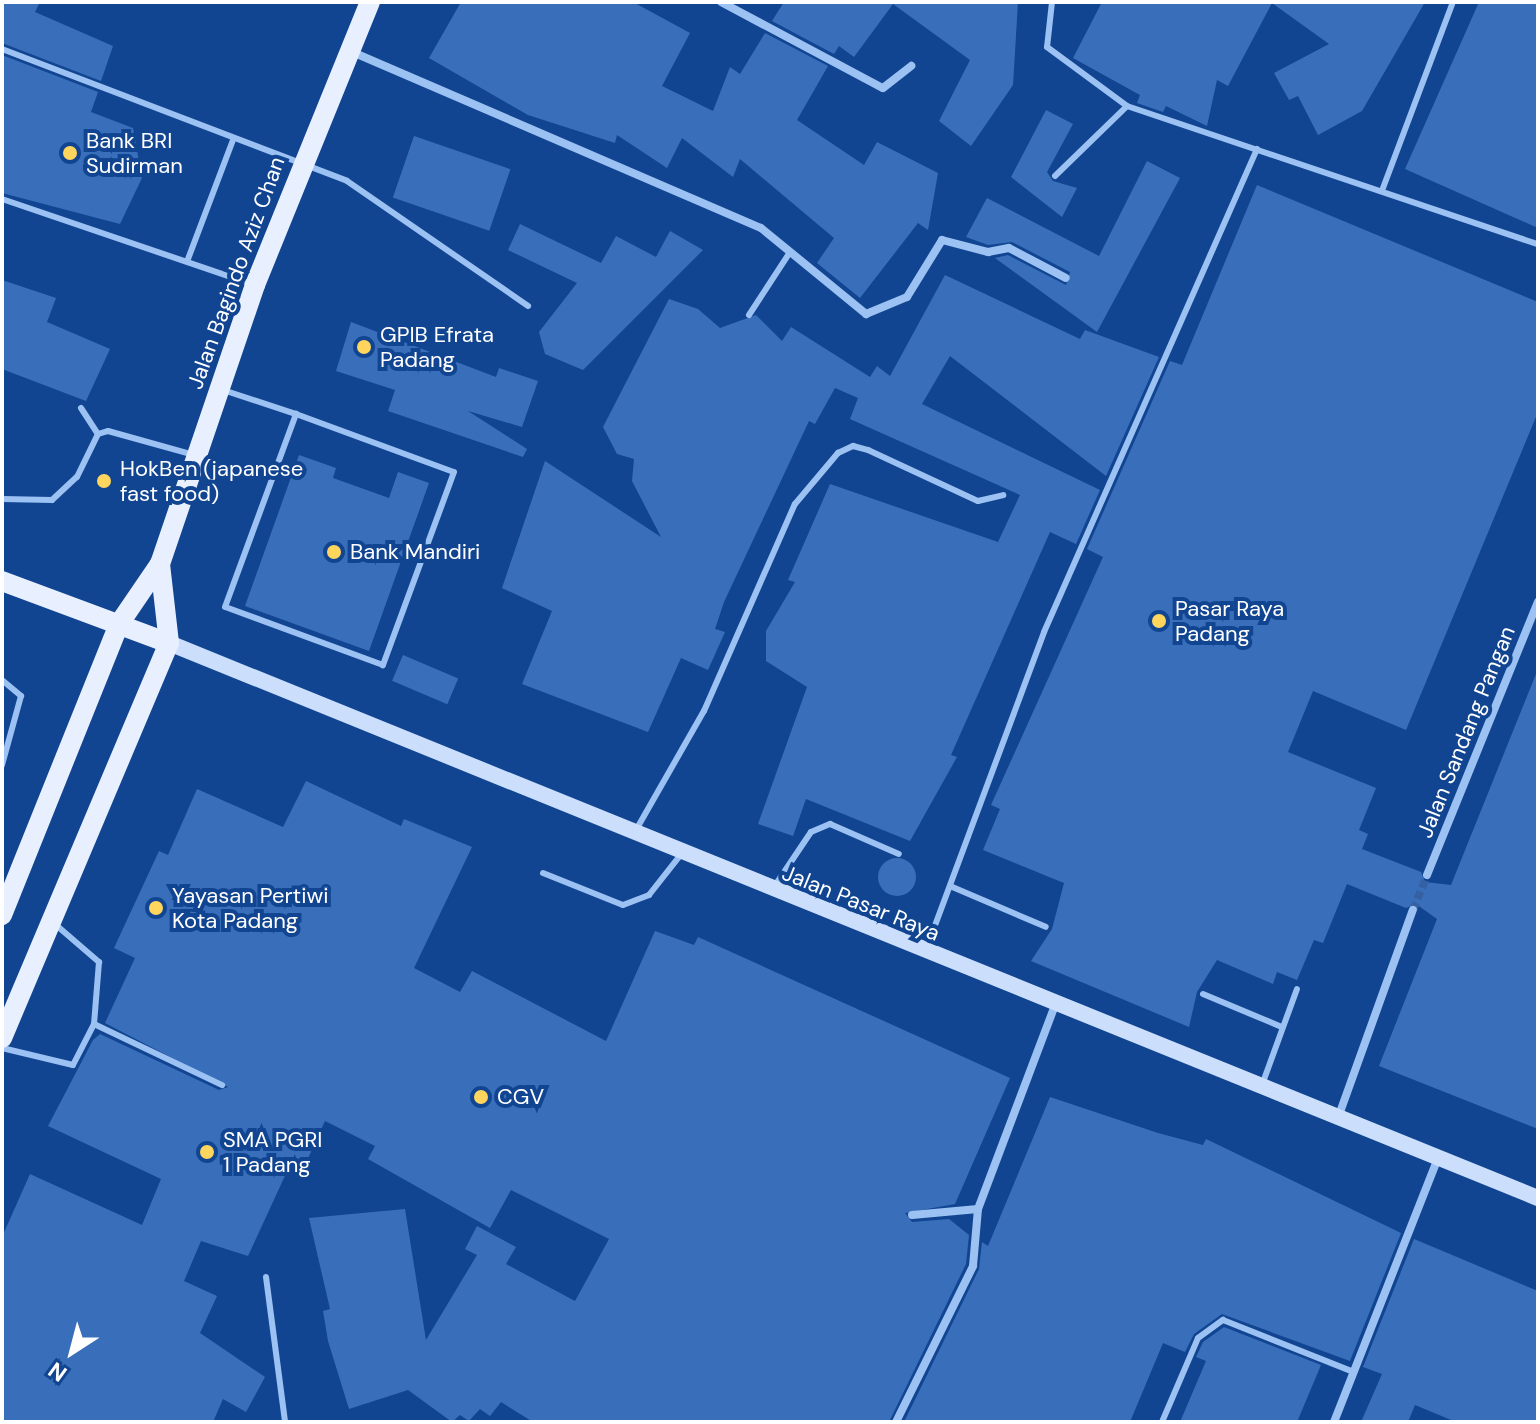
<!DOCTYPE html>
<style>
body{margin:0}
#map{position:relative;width:1540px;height:1424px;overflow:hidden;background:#114591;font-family:"DM Sans",sans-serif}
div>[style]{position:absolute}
.building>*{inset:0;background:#396fba;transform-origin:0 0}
.round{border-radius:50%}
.minor-tunnel>*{height:8px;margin-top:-4px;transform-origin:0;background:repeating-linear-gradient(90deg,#3561a2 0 8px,transparent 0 12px)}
.service>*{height:6px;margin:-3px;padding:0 3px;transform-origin:3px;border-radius:3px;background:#9cc1f3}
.minor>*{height:8px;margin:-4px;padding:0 4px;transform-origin:4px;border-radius:4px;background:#9cc1f3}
.secondary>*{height:16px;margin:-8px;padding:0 8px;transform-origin:8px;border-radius:8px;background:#cbdffd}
.primary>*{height:20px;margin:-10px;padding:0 10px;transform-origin:10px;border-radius:10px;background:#e8f0ff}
.dots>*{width:22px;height:22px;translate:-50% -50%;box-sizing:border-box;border:4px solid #114591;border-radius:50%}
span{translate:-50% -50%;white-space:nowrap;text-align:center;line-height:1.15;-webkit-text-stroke:8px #114591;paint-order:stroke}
.poi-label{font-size:22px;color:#fff}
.left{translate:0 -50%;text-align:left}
.street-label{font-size:22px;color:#fff}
.frame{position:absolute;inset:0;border:4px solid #fff;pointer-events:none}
.north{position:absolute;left:32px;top:1312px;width:80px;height:80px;-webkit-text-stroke:6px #114591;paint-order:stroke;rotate:216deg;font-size:22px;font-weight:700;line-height:32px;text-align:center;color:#fff}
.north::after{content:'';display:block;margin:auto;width:28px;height:36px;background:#fff;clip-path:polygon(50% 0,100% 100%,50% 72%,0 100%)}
</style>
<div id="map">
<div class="building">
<i style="clip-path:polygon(2px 2px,40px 2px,35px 12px,113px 46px,101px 81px,2px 43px)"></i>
<i style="clip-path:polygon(461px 2px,633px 2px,690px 33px,662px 86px,713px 111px,730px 67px,740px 74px,765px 33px,828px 66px,797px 120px,864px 165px,877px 142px,938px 173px,928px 230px,918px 223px,860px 298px,817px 263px,834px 238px,740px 159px,733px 177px,682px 138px,667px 168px,617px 135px,615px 143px,528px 115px,429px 58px)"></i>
<i style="clip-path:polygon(784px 2px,1018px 2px,1013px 85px,971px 146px,939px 121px,970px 60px,893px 4px,854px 57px,839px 46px,834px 54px,772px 21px)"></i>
<i style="clip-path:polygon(1102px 2px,1425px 2px,1362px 111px,1318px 135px,1298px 96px,1289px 100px,1274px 73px,1329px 44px,1272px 3px,1228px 86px,1217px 80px,1207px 126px,1166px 106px,1163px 112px,1137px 103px,1140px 95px,1073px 58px)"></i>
<i style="clip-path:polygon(1479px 2px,1538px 2px,1538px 228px,1405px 169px)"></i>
<i style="clip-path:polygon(2px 55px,98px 92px,91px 112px,133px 128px,142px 178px,120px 224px,2px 193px)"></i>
<i style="clip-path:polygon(1046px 110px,1073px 124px,1047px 172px,1053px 181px,1077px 188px,1062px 217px,1011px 177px)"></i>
<i style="left:414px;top:136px;width:102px;height:65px;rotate:19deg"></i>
<i style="clip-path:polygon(1147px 161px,1180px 178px,1097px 332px,995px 258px,1008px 255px,1066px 285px,1070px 272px,1012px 242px,988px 245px,966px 237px,987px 198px,1099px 256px)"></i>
<i style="clip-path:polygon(1257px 185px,1538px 302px,1538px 412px,1406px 730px,1313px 691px,1288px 752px,1376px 788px,1359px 830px,1368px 834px,1362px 849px,1421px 872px,1425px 882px,1451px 885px,1538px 669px,1538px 1129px,1379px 1066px,1437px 919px,1416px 904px,1406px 908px,1347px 884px,1323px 943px,1314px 940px,1297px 980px,1277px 972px,1273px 984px,1217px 960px,1197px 992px,1189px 1027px,1031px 961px,1052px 929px,1064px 883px,983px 850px,1000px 809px,991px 805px,1103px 557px,1087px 549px,1170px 361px,1182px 365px)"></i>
<i style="clip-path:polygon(520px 224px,601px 263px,616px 236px,656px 257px,670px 231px,703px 250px,583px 370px,545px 354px,539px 332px,577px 283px,508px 250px)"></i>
<i style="clip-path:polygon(945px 275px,1080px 339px,1085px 330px,1159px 357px,1106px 476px,950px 356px,922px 404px,1100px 490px,1076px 544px,1050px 532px,951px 755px,957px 757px,910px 841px,806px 799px,793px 836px,758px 824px,807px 687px,766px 661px,766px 631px,795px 582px,788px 580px,830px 484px,998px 542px,1020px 495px,850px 419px,858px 398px,835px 388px,815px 424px,809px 421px,724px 602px,715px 629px,725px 632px,708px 670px,681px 658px,648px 732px,522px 684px,552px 611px,502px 588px,545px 461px,661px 537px,632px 481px,634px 459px,617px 454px,603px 427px,669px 299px,698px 309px,720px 328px,756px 315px,782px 341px,791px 327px,870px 377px,877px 366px,890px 376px)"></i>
<i style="clip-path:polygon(2px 280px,56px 298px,47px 322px,110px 349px,86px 401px,2px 369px)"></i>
<i style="clip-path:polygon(351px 322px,496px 377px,499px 368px,538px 381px,522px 427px,468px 411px,527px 449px,523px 457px,388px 411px,395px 390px,336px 371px)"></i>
<i style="clip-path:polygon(299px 455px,336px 468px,333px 478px,389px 498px,398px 472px,429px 483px,369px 651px,245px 606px)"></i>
<i style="left:403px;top:655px;width:60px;height:28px;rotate:23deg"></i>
<i style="clip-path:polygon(306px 781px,401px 826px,404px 819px,472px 847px,414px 968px,460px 992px,472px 971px,606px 1041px,655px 931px,694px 945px,698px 937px,1010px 1078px,955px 1204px,905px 1213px,912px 1222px,949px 1219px,969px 1235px,966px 1264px,889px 1422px,533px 1422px,501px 1402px,490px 1416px,480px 1409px,469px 1421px,460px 1415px,452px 1422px,408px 1390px,349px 1409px,328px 1341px,323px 1311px,330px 1309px,309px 1218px,405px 1209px,426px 1340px,477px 1255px,465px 1249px,477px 1226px,516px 1247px,506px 1264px,575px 1301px,609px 1239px,511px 1190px,490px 1228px,368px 1159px,375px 1146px,325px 1121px,300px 1176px,295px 1154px,248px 1256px,201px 1241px,184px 1281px,217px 1296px,200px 1333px,265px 1377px,246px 1412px,223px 1399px,213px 1422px,2px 1422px,2px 1237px,30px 1174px,142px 1225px,161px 1179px,48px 1126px,93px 1040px,100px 1034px,219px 1090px,228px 1087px,105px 1023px,135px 958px,114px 948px,159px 851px,168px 855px,197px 789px,283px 827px)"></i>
<i class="round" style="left:878px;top:858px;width:38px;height:38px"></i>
<i style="clip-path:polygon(1050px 1097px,1158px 1133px,1203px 1145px,1206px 1139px,1401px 1233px,1350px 1361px,1222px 1314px,1194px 1334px,1185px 1352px,1163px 1343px,1130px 1422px,904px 1422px,979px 1269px,982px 1242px,988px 1246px)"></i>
<i style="clip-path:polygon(1414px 1239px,1538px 1291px,1538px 1422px,1456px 1422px,1415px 1405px,1408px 1422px,1361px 1422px,1382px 1374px,1363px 1367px)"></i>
<i style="clip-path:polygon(1224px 1327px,1321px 1365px,1297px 1422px,1180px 1422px,1206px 1361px,1196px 1357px,1203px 1342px)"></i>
</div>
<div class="minor-tunnel">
<i style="left:1413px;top:910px;width:38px;rotate:-68deg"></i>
</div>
<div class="service">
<i style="left:1052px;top:2px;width:45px;rotate:96.3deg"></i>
<i style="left:1047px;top:47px;width:99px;rotate:36.4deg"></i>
<i style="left:1127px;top:106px;width:434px;rotate:18.6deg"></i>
<i style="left:2px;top:49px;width:369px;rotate:20.9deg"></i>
<i style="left:347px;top:181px;width:220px;rotate:34.6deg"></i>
<i style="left:1055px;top:176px;width:100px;rotate:-44.2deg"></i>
<i style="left:1383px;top:188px;width:199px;rotate:-69.4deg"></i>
<i style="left:2px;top:199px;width:264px;rotate:18.8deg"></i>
<i style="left:188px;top:259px;width:127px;rotate:-69.3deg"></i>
<i style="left:749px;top:315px;width:75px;rotate:-56.9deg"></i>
<i style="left:223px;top:390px;width:77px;rotate:18.2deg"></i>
<i style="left:296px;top:414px;width:168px;rotate:20.2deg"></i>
<i style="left:454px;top:472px;width:206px;rotate:110.2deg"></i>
<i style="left:383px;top:665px;width:168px;rotate:-159.8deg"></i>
<i style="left:225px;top:607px;width:206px;rotate:-69.8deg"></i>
<i style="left:81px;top:408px;width:31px;rotate:57deg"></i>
<i style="left:2px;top:499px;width:50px;rotate:1.1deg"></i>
<i style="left:52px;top:500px;width:34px;rotate:-43deg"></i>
<i style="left:77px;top:477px;width:48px;rotate:-64deg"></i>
<i style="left:98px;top:434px;width:10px;rotate:-17deg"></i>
<i style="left:108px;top:431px;width:89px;rotate:15.6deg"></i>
<i style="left:2px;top:680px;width:25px;rotate:40deg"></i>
<i style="left:21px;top:696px;width:72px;rotate:105.4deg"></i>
<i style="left:636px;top:830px;width:137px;rotate:-60.3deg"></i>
<i style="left:704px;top:711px;width:226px;rotate:-66.3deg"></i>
<i style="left:795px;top:504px;width:67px;rotate:-49.9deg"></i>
<i style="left:838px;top:453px;width:17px;rotate:-25deg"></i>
<i style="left:853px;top:446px;width:16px;rotate:15deg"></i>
<i style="left:868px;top:450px;width:121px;rotate:24.9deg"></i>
<i style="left:978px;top:501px;width:26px;rotate:-13deg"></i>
<i style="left:543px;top:873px;width:86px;rotate:21.8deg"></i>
<i style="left:623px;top:905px;width:28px;rotate:-21deg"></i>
<i style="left:649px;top:895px;width:53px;rotate:-51.8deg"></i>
<i style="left:950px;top:886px;width:104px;rotate:23.1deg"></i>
<i style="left:774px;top:887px;width:66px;rotate:-56.1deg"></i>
<i style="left:811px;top:832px;width:21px;rotate:-23deg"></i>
<i style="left:830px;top:824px;width:75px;rotate:23.5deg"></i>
<i style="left:56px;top:925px;width:57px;rotate:40.7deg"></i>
<i style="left:99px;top:962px;width:62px;rotate:94.6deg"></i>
<i style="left:94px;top:1024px;width:142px;rotate:25.5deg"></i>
<i style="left:927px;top:947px;width:336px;rotate:-69.6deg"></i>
<i style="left:1044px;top:632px;width:528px;rotate:-66.2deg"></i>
<i style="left:1203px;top:994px;width:86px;rotate:22.7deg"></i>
<i style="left:2px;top:1048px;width:73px;rotate:13.5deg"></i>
<i style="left:73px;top:1065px;width:46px;rotate:-62.9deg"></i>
<i style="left:1262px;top:1085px;width:102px;rotate:-70deg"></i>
<i style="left:266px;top:1277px;width:146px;rotate:82.5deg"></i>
<i style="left:1162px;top:1422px;width:91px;rotate:-66.8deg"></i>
<i style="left:1198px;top:1338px;width:31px;rotate:-36deg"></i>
<i style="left:1223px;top:1320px;width:141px;rotate:21.7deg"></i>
</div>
<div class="minor">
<i style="left:721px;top:2px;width:183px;rotate:28deg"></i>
<i style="left:883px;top:88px;width:36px;rotate:-38deg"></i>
<i style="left:350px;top:51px;width:447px;rotate:23.3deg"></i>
<i style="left:761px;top:228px;width:136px;rotate:39.3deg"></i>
<i style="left:866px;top:314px;width:44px;rotate:-22.5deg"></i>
<i style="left:907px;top:297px;width:67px;rotate:-58.4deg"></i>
<i style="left:942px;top:240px;width:48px;rotate:14.6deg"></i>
<i style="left:988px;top:252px;width:21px;rotate:-11deg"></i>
<i style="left:1009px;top:248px;width:64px;rotate:27.8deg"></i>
<i style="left:1427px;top:875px;width:295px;rotate:-67.9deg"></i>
<i style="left:1339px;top:1115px;width:218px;rotate:-70.2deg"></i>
<i style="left:912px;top:1215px;width:66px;rotate:-5.2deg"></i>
<i style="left:896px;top:1422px;width:174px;rotate:-63.7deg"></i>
<i style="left:973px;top:1266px;width:57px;rotate:-85deg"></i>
<i style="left:978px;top:1209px;width:223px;rotate:-69.3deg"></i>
<i style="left:1334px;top:1422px;width:284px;rotate:-68.5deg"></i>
</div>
<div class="secondary">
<i style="left:169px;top:643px;width:1477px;rotate:22.07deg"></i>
</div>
<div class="primary">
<i style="left:2px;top:581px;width:178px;rotate:20.4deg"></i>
<i style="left:2px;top:915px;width:314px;rotate:-68.1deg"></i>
<i style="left:119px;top:624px;width:73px;rotate:-55.7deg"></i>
<i style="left:160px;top:564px;width:295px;rotate:-71.2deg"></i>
<i style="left:255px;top:285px;width:305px;rotate:-67.9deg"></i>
<i style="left:2px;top:1038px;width:429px;rotate:-67.1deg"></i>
<i style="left:169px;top:643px;width:80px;rotate:-96.5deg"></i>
</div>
<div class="dots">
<i style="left:70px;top:153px;background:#ffd55e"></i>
<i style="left:364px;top:347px;background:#ffd55e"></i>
<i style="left:104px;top:481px;background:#ffd55e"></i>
<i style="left:334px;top:552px;background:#ffd55e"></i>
<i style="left:1159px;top:621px;background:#ffd55e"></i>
<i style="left:156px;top:908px;background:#ffd55e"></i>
<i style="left:481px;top:1097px;background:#ffd55e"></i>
<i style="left:207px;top:1152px;background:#ffd55e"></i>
</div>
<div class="poi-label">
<span class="left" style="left:86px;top:153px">Bank BRI<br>Sudirman</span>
<span class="left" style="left:380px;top:347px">GPIB Efrata<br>Padang</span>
<span class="left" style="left:120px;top:481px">HokBen (japanese<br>fast food)</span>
<span class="left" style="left:350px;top:552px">Bank Mandiri</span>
<span class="left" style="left:1175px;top:621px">Pasar Raya<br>Padang</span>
<span class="left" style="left:172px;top:908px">Yayasan Pertiwi<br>Kota Padang</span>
<span class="left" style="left:497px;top:1097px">CGV</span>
<span class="left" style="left:223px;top:1152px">SMA PGRI<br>1 Padang</span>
</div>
<div class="street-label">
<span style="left:236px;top:273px;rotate:-70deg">Jalan Bagindo Aziz Chan</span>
<span style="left:1466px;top:732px;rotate:-68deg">Jalan Sandang Pangan</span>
<span style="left:861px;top:903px;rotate:22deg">Jalan Pasar Raya</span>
</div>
<div class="frame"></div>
<div class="north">N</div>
</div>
